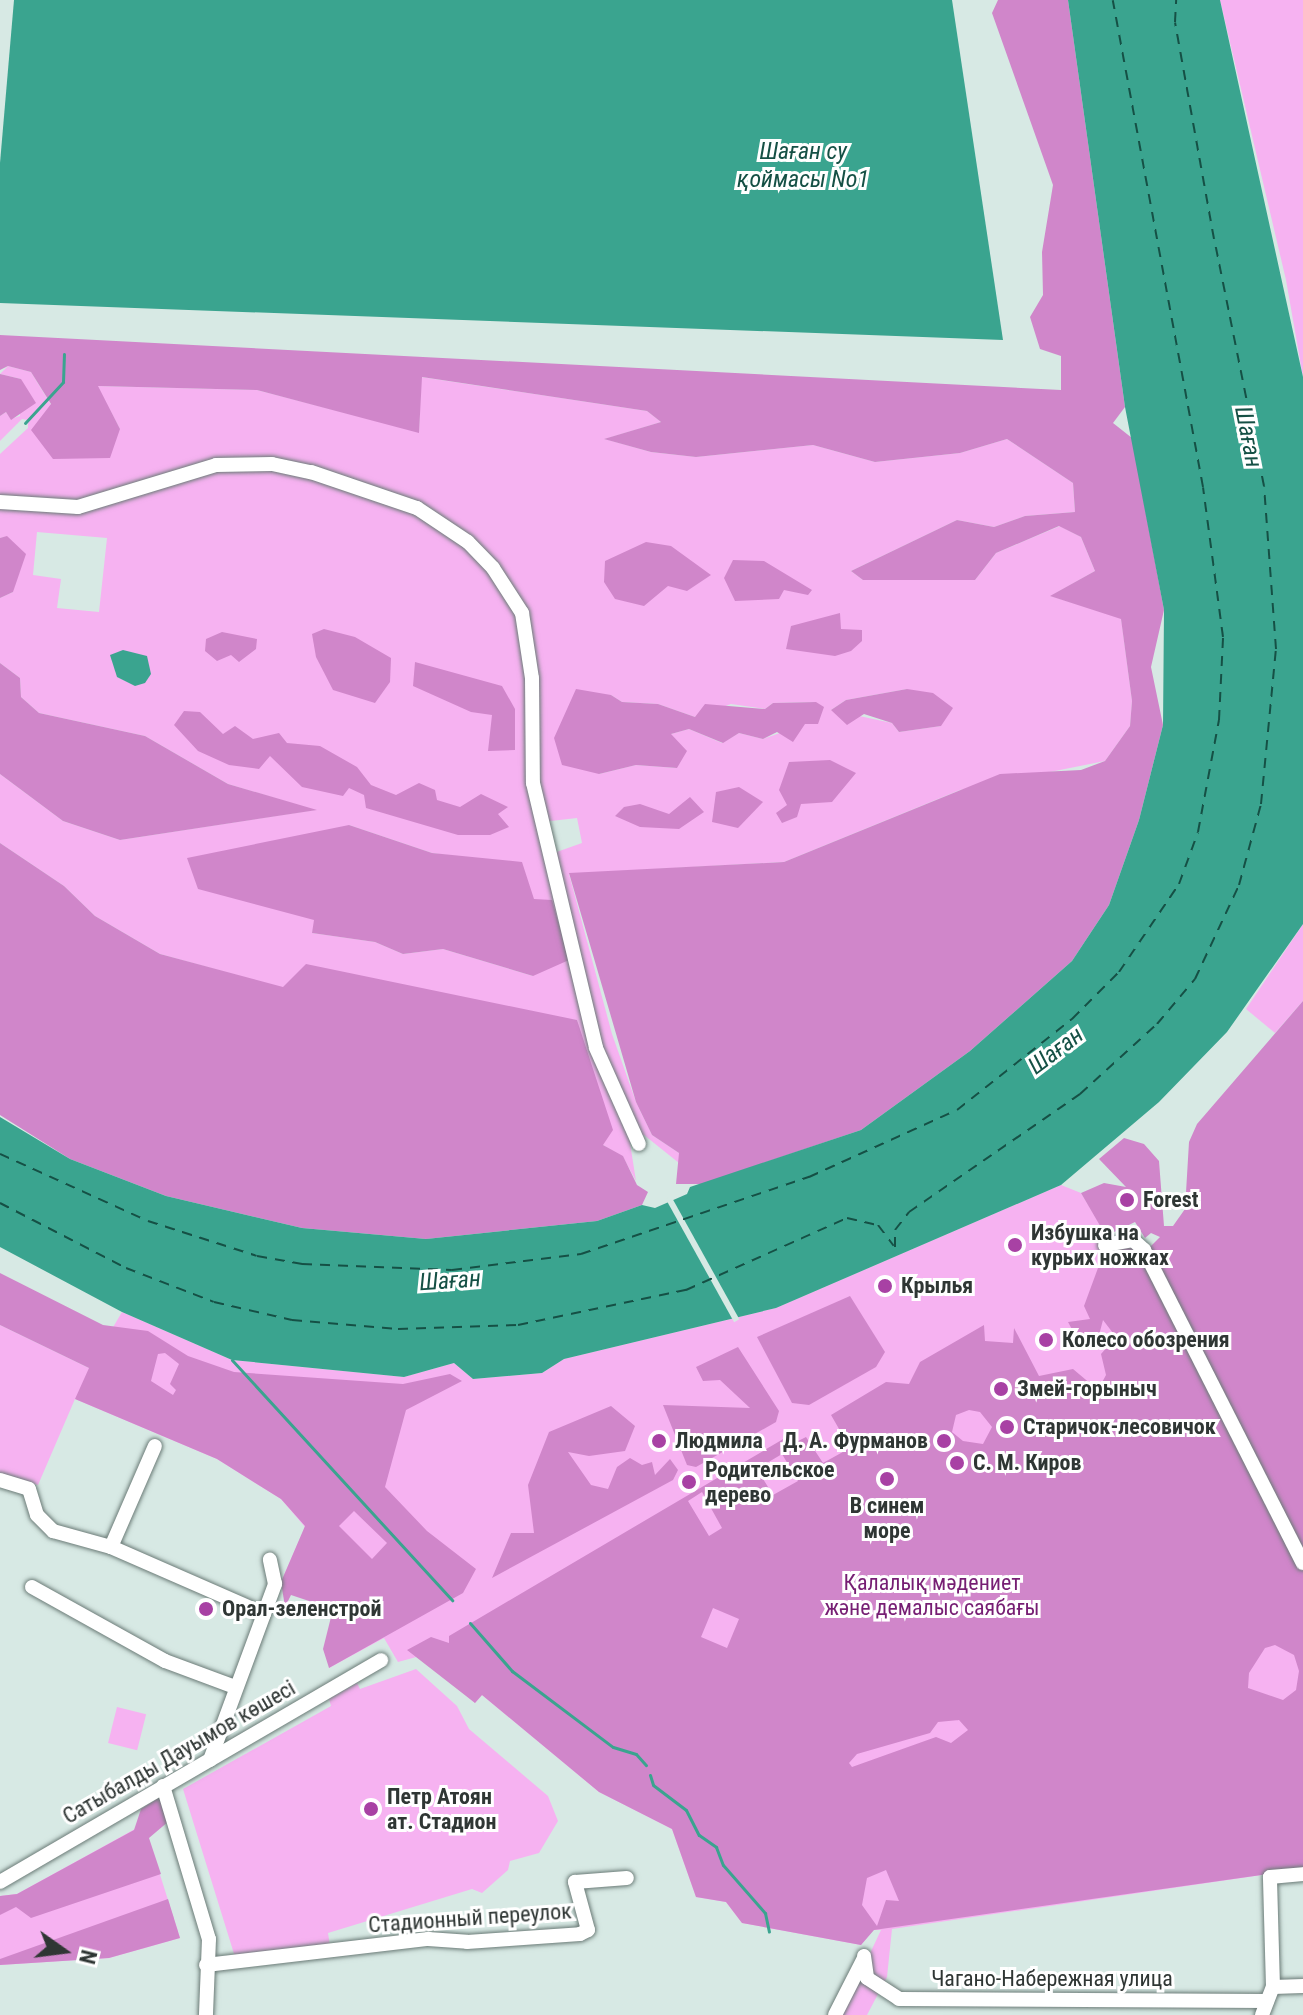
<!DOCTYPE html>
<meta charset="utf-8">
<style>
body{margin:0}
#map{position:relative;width:1303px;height:2015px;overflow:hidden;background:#d7e9e4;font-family:"Roboto Condensed",sans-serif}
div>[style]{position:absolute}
.green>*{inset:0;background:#f6b2f1;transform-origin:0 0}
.forest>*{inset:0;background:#d086ca}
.water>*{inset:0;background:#3aa48f}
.pier>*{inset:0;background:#d7e9e4;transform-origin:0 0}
.stream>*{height:3px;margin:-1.5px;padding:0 1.5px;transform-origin:1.5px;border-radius:1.5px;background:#3aa48f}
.ferry>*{height:2px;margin-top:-1px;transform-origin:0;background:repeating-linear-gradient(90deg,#155045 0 10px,transparent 0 18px)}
.roads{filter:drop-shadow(0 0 2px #6b7b77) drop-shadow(0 0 2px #6b7b77)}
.minor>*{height:14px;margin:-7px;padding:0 7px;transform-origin:7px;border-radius:7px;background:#fff}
.dots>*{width:22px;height:22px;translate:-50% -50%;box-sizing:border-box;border:4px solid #fff;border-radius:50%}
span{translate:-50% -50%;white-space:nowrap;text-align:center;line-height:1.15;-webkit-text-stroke:6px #fff;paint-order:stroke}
.poi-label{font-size:22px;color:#2f3634;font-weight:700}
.left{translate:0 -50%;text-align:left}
.right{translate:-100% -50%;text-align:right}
.park-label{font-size:22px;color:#761e73}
.street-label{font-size:22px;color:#2f3634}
.water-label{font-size:24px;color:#155045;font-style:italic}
.north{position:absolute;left:24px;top:1911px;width:80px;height:80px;-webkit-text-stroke:6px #fff;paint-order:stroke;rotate:104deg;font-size:22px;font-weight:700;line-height:32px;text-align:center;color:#2f3634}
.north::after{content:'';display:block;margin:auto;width:28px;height:36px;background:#2f3634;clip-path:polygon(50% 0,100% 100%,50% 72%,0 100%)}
</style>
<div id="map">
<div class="green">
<i style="clip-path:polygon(1220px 0,1303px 0,1303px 377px,1286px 280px)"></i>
<i style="clip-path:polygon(evenodd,8px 366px,31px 372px,51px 405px,120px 429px,97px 386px,257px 390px,419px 432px,421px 377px,647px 411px,661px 422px,605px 439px,651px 452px,696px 457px,813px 445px,875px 462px,960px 453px,1007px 439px,1073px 483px,1075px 512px,1025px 516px,994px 527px,957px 520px,851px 571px,863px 580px,975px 580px,996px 553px,1060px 526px,1081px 537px,1095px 571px,1051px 596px,1121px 618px,1132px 701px,1130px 726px,1105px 761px,960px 790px,784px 862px,569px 874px,612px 1034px,636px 1102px,652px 1135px,679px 1153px,679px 1163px,644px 1135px,630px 1143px,636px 1181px,623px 1157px,603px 1145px,577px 1020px,283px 988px,160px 954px,95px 916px,64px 886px,0 843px,0 774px,63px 821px,120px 840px,314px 810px,228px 784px,145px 736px,39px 713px,21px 697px,20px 678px,0 663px,0 598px,13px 592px,7px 537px,0 538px,0 454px,28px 428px,28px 420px,22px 419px,0 441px,0 416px,6px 412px,11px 419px,20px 416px,21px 379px,0 374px,8px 366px,37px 532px,107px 538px,99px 612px,57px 608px,61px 579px,33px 575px,37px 532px,8px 366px,907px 689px,941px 726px,899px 732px,892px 723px,831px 710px,846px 700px,907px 689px,8px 366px,611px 695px,622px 702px,658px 704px,695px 717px,731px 704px,765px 709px,773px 703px,815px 702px,823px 708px,805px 724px,763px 739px,739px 733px,722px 743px,689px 729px,671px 734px,676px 768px,636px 765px,599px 774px,611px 695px,8px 366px,577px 818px,582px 843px,551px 854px,542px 822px,577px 818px,8px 366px,349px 825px,432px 853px,475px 859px,534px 899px,533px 976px,443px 949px,403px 954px,375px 942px,312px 933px,349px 825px)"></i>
<i style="clip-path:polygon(1303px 924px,1303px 1001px,1275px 1033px,1246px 1009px)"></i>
<i style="clip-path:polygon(1061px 1185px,1081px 1193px,1120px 1257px,1303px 1602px,1303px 1869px,892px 1929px,887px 1977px,867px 2015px,841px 2015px,881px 1930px,873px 1930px,861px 1945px,742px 1923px,726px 1902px,696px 1897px,672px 1829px,599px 1792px,482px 1695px,475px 1703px,420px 1656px,398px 1662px,384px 1638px,329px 1668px,344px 1606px,281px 1582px,305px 1527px,281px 1499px,217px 1459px,75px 1399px,38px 1485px,0 1474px,0 1325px,89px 1368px,122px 1312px,232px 1360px,404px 1377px,454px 1363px,473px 1379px,542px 1373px,564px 1359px,776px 1308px)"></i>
<i style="clip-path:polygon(416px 1669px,457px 1706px,469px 1729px,548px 1796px,558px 1821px,539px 1853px,510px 1861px,508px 1870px,482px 1893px,472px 1889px,328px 1933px,330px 1946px,235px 1957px,183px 1789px,331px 1706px,329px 1699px,357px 1683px,360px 1689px)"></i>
<i style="left:117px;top:1707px;width:30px;height:37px;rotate:14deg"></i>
<i style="clip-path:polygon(144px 1824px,180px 1938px,109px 1958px,0 1965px,0 1896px,17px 1894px)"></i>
</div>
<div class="forest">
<i style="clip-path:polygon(998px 0,1068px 0,1125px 407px,1113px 423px,1132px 438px,1164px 610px,1151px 667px,1163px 725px,1139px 820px,1109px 905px,1072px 961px,970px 1051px,861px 1130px,702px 1184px,676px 1184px,679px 1153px,652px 1135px,636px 1102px,569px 873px,784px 862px,1000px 774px,1081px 770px,1105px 761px,1130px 726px,1132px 701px,1121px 619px,1050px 596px,1095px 571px,1081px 537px,1059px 526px,996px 553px,975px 580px,863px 580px,851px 571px,957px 520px,994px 527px,1025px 516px,1075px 512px,1073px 483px,1007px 439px,960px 453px,875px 462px,813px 445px,696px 457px,651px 452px,604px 439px,661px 422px,647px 411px,422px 377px,419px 433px,257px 390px,98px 386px,120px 429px,110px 458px,53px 459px,31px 430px,51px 404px,31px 372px,8px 366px,0 370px,0 335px,1061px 390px,1061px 356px,1040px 349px,1030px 317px,1043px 295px,1042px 252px,1053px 185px,992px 13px)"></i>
<i style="clip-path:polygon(0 374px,21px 379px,36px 403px,11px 420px,6px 412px,0 416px)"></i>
<i style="clip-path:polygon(7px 536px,26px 554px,13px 592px,0 598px,0 538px)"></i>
<i style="clip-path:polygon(646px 542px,671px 546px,711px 575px,687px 591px,668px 586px,644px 606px,615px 599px,604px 582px,605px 561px)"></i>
<i style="clip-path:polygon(733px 560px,764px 561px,812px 590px,808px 595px,784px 590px,779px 599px,735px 601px,724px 578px)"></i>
<i style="clip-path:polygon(840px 613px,841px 629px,862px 630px,862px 641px,851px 651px,835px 656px,786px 649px,791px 626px)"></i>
<i style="clip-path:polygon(324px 629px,355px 637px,391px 658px,390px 682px,375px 703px,333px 690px,316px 657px,312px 634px)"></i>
<i style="clip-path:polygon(222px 632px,257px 639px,256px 649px,239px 662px,231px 655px,217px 661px,205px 651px,206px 639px)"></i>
<i style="clip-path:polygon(415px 662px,502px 686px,515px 709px,515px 750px,488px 751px,492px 715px,471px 712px,413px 686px)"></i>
<i style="clip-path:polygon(0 663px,20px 678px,21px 697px,39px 713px,145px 736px,228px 784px,317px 810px,120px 840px,63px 821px,0 774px)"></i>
<i style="clip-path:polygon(576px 689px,611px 695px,622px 702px,658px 704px,695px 717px,705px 704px,765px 709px,773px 703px,816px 702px,824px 707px,818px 724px,805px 724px,793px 742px,777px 732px,763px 739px,739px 733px,723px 743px,689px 729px,671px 734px,687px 751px,677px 768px,636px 765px,599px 774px,562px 765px,554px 738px)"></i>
<i style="clip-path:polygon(907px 689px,933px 693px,953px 708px,941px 726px,899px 732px,892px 723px,864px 714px,847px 725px,831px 710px,846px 700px)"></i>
<i style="clip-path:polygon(184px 711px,200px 712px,223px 734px,235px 726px,253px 739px,279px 733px,287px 743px,320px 746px,357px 767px,371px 785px,396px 795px,419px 783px,435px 790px,437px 800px,460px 807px,481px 794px,508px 807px,498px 814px,509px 827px,490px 835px,458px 835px,366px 808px,364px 795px,349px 788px,343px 796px,302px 787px,270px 756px,259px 769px,229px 765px,198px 751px,174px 725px)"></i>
<i style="clip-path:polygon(830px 760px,856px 773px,832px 802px,801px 804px,797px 817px,782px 823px,776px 813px,787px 805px,779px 790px,789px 762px)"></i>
<i style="clip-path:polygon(739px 787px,763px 802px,738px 828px,712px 822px,716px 792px)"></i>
<i style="clip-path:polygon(690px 797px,704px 812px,679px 829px,640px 827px,615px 816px,624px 807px,640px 804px,669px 814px)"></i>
<i style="clip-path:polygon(349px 825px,432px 853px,522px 862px,534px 899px,552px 900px,569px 960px,533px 976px,443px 949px,403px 954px,375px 942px,312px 933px,314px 920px,198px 889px,187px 858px)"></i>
<i style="clip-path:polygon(0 843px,64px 886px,95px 916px,160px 954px,283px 987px,306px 964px,577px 1020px,613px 1130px,603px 1145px,623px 1156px,637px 1185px,648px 1192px,642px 1205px,597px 1221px,426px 1239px,302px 1228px,166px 1196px,70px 1159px,0 1115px)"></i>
<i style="clip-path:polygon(evenodd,1303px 1001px,1303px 1869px,874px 1930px,861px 1945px,742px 1923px,726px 1902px,696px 1897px,672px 1829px,599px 1792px,482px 1695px,475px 1703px,407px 1650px,431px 1637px,449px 1643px,449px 1636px,785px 1438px,796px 1442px,806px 1437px,823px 1463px,850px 1448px,831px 1415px,886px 1382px,909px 1384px,920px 1362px,984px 1325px,985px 1341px,1013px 1343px,1014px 1328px,1039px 1376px,1073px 1369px,1098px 1390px,1106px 1375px,1101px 1354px,1116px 1337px,1103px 1320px,1098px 1339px,1081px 1346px,1068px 1322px,1090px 1319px,1084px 1306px,1098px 1268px,1118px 1268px,1115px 1250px,1121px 1243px,1144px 1253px,1160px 1237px,1151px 1233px,1145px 1238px,1135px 1222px,1106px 1236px,1081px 1193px,1104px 1183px,1126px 1187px,1099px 1159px,1124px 1138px,1144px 1144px,1159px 1161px,1164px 1226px,1173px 1226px,1185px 1209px,1189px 1142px,1197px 1124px,1303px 1001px,969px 1410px,980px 1412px,992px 1427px,983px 1444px,963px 1441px,952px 1432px,956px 1415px,969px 1410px,1303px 1001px,782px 1454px,798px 1481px,773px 1495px,757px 1469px,782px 1454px,1303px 1001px,702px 1492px,722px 1528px,709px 1536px,688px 1501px,702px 1492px,1303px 1001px,713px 1608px,739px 1619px,727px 1648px,701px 1637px,713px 1608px,1303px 1001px,1275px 1645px,1294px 1655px,1299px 1671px,1296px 1690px,1283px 1700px,1248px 1688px,1249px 1673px,1265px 1648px,1275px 1645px,1303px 1001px,959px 1720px,968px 1730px,951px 1743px,936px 1737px,852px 1767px,849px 1763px,857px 1754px,930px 1733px,938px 1722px,959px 1720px,1303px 1001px,886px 1870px,899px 1901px,886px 1900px,877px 1926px,862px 1905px,867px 1878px,886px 1870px)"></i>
<i style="clip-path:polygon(evenodd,0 1273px,103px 1325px,148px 1331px,188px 1356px,234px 1372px,403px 1384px,450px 1374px,462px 1381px,406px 1410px,385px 1487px,427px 1531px,476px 1569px,463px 1593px,329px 1668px,323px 1649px,333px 1609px,291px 1595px,285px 1607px,281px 1582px,305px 1526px,281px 1499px,217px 1459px,75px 1399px,89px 1368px,0 1325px,0 1273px,165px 1353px,179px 1364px,170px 1384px,176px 1390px,173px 1395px,151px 1381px,158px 1354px,165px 1353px,0 1273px,354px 1511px,387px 1543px,372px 1559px,339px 1526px,354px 1511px)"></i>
<i style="clip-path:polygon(850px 1296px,885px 1352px,876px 1367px,809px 1405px,792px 1403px,757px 1337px)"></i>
<i style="clip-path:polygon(738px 1347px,779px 1411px,776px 1422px,696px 1467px,687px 1465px,663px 1405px,750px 1408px,720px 1380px,703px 1381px,696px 1367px)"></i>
<i style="clip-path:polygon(611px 1406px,635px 1426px,625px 1451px,589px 1456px,568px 1452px,591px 1485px,608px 1489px,617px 1467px,630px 1458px,642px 1465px,652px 1462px,655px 1475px,670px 1459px,678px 1470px,673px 1480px,492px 1578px,511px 1533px,534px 1533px,528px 1485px,549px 1432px)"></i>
<i style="clip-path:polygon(160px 1797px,169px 1821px,149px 1838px,161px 1874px,31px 1918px,16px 1907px,0 1915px,0 1896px,17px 1894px,134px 1830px,141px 1809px)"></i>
<i style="clip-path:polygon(168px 1899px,180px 1938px,109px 1958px,0 1965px,0 1959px)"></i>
</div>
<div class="water">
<i style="clip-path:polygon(14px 0,952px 0,1003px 340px,0 303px,0 163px)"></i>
<i style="clip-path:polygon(1068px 0,1220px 0,1303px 377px,1303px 924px,1227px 1032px,1159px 1102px,1061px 1185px,776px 1308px,564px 1359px,542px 1373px,473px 1379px,454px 1363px,404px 1377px,232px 1360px,122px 1312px,0 1247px,0 1117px,70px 1159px,166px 1196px,302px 1228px,426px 1239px,597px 1221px,642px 1205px,655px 1208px,687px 1194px,690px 1187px,861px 1130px,970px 1051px,1072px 961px,1109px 905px,1139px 820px,1163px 725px,1164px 610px,1125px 407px)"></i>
<i style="clip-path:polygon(123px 650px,147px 656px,151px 674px,145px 683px,135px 686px,117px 677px,110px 655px)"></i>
</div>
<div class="pier">
<i style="left:671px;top:1196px;width:141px;height:6px;rotate:61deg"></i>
</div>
<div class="stream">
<i style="left:25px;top:423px;width:56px;rotate:-47.2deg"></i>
<i style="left:63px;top:382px;width:28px;rotate:-88deg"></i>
<i style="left:232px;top:1360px;width:326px;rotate:47.5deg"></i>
<i style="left:470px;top:1623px;width:64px;rotate:48.8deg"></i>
<i style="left:512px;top:1671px;width:126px;rotate:37deg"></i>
<i style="left:613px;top:1747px;width:24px;rotate:17deg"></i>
<i style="left:636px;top:1754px;width:15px;rotate:48deg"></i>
<i style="left:650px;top:1775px;width:10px;rotate:73deg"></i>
<i style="left:653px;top:1785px;width:41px;rotate:37.1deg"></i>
<i style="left:686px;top:1810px;width:28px;rotate:63deg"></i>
<i style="left:699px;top:1835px;width:21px;rotate:35deg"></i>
<i style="left:716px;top:1847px;width:19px;rotate:69deg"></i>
<i style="left:723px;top:1865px;width:64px;rotate:48.8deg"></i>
<i style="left:765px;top:1913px;width:19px;rotate:78deg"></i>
</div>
<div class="ferry">
<i style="left:0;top:1154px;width:162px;rotate:24.4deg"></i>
<i style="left:148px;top:1221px;width:114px;rotate:17.8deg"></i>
<i style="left:257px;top:1256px;width:46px;rotate:10.1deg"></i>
<i style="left:302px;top:1264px;width:150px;rotate:2.3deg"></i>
<i style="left:452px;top:1270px;width:130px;rotate:-7.1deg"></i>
<i style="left:581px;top:1254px;width:241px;rotate:-18.7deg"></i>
<i style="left:809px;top:1177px;width:162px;rotate:-24.4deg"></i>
<i style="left:957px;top:1110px;width:147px;rotate:-38.4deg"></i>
<i style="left:1072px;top:1019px;width:66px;rotate:-45deg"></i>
<i style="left:1119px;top:972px;width:107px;rotate:-55.7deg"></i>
<i style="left:1179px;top:884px;width:55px;rotate:-69.9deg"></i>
<i style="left:1198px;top:832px;width:114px;rotate:-79.4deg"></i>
<i style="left:1219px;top:720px;width:83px;rotate:-87.2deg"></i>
<i style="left:1223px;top:637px;width:151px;rotate:-97.6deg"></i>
<i style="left:1203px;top:487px;width:495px;rotate:-100.5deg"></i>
<i style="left:0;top:1203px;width:142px;rotate:27.3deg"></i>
<i style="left:126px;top:1268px;width:94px;rotate:21.1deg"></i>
<i style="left:214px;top:1302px;width:80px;rotate:13deg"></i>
<i style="left:292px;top:1320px;width:106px;rotate:4.9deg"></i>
<i style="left:398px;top:1329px;width:120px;rotate:-1.9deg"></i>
<i style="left:518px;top:1325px;width:172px;rotate:-11.8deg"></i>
<i style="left:686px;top:1290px;width:176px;rotate:-24.1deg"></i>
<i style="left:847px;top:1218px;width:32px;rotate:13deg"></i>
<i style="left:878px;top:1225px;width:26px;rotate:53deg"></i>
<i style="left:895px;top:1247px;width:17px;rotate:-90deg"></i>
<i style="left:895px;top:1230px;width:23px;rotate:-52deg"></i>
<i style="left:909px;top:1212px;width:208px;rotate:-34.6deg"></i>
<i style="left:1080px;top:1094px;width:104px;rotate:-42.3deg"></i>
<i style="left:1157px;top:1024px;width:59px;rotate:-49.8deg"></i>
<i style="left:1195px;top:979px;width:104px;rotate:-64.9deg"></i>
<i style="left:1239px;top:885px;width:84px;rotate:-74.8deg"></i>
<i style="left:1261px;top:804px;width:156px;rotate:-84.5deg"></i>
<i style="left:1276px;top:649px;width:163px;rotate:-94.2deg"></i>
<i style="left:1264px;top:486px;width:252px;rotate:-101.4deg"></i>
<i style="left:1214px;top:239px;width:220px;rotate:-100.2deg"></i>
<i style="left:1175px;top:22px;width:22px;rotate:-87deg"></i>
</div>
<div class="roads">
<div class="minor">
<i style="left:0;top:502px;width:78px;rotate:3.7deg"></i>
<i style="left:78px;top:507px;width:144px;rotate:-16.9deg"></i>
<i style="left:216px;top:465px;width:56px;rotate:-1deg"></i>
<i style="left:272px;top:464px;width:40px;rotate:12deg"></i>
<i style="left:311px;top:472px;width:112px;rotate:18.8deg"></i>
<i style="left:417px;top:508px;width:61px;rotate:33.7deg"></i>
<i style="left:468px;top:542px;width:36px;rotate:46deg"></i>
<i style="left:493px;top:568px;width:54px;rotate:57.2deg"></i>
<i style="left:522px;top:613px;width:66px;rotate:81.3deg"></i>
<i style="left:532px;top:678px;width:105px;rotate:89.5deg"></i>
<i style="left:533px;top:783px;width:272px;rotate:76.6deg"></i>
<i style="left:596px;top:1048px;width:105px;rotate:65.9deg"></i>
<i style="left:1105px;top:1245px;width:28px;rotate:-10deg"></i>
<i style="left:1133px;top:1240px;width:15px;rotate:42deg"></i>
<i style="left:1144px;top:1250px;width:351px;rotate:63.1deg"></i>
<i style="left:0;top:1480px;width:30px;rotate:17deg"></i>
<i style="left:29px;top:1489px;width:27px;rotate:73deg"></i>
<i style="left:37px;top:1515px;width:23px;rotate:45deg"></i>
<i style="left:53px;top:1531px;width:60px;rotate:15.4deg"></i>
<i style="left:111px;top:1547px;width:167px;rotate:23.6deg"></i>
<i style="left:111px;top:1547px;width:110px;rotate:-66.5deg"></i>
<i style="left:32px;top:1587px;width:152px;rotate:29.1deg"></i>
<i style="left:165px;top:1661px;width:75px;rotate:20.4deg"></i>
<i style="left:210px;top:1760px;width:188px;rotate:-69.7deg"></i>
<i style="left:275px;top:1584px;width:25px;rotate:-102deg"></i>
<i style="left:163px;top:1786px;width:160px;rotate:73.3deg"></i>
<i style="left:209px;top:1939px;width:76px;rotate:92.3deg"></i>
<i style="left:0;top:1882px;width:441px;rotate:-30.2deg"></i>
<i style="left:864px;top:1956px;width:22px;rotate:82deg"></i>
<i style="left:867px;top:1978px;width:38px;rotate:33deg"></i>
<i style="left:899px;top:1999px;width:368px;rotate:0.3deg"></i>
<i style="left:206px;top:1965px;width:224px;rotate:-6.7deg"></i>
<i style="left:428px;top:1939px;width:39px;rotate:4deg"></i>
<i style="left:467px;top:1942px;width:113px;rotate:-4deg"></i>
<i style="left:580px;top:1934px;width:9px;rotate:-27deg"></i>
<i style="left:588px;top:1930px;width:50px;rotate:-105.2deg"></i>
<i style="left:575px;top:1882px;width:52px;rotate:-4.4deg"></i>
<i style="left:1273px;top:1987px;width:30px;rotate:-2deg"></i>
<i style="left:835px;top:2015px;width:62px;rotate:-63deg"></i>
<i style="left:1262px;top:2015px;width:30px;rotate:-69deg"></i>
<i style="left:1273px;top:1987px;width:110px;rotate:-91.6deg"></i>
<i style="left:1270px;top:1877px;width:33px;rotate:-5deg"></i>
</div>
</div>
<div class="dots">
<i style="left:1127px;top:1200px;background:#a841a4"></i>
<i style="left:1015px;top:1245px;background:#a841a4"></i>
<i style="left:885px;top:1286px;background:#a841a4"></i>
<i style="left:1046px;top:1340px;background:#a841a4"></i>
<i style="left:1001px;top:1389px;background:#a841a4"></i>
<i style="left:1007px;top:1427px;background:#a841a4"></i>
<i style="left:659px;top:1441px;background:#a841a4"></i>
<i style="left:944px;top:1441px;background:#a841a4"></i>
<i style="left:957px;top:1463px;background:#a841a4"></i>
<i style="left:887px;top:1479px;background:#a841a4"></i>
<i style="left:689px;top:1482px;background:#a841a4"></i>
<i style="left:206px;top:1609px;background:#a841a4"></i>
<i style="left:371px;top:1809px;background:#a841a4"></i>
</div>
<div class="poi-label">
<span class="left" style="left:1143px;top:1200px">Forest</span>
<span class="left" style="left:1031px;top:1245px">Избушка на<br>курьих ножках</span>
<span class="left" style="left:901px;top:1286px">Крылья</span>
<span class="left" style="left:1062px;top:1340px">Колесо обозрения</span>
<span class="left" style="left:1017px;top:1389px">Змей-горыныч</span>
<span class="left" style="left:1023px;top:1427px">Старичок-лесовичок</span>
<span class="left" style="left:675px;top:1441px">Людмила</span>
<span class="right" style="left:928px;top:1441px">Д. А. Фурманов</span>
<span class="left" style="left:973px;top:1463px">С. М. Киров</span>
<span class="left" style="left:705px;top:1482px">Родительское<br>дерево</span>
<span style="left:887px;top:1518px">В синем<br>море</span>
<span class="left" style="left:222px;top:1609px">Орал-зеленстрой</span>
<span class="left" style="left:387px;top:1809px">Петр Атоян<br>ат. Стадион</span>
</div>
<div class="park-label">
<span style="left:932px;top:1595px">Қалалық мәдениет<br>және демалыс саябағы</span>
</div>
<div class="street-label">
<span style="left:179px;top:1752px;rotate:-30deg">Сатыбалды Дауымов көшесі</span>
<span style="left:470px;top:1918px;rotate:-4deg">Стадионный переулок</span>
<span style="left:1052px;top:1979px">Чагано-Набережная улица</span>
</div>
<div class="water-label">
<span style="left:803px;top:166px">Шаған су<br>қоймасы No1</span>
<span style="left:1248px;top:437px;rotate:79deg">Шаған</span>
<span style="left:1056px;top:1051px;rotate:-37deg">Шаған</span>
<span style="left:450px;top:1281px;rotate:-4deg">Шаған</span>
</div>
<div class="north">N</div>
</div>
